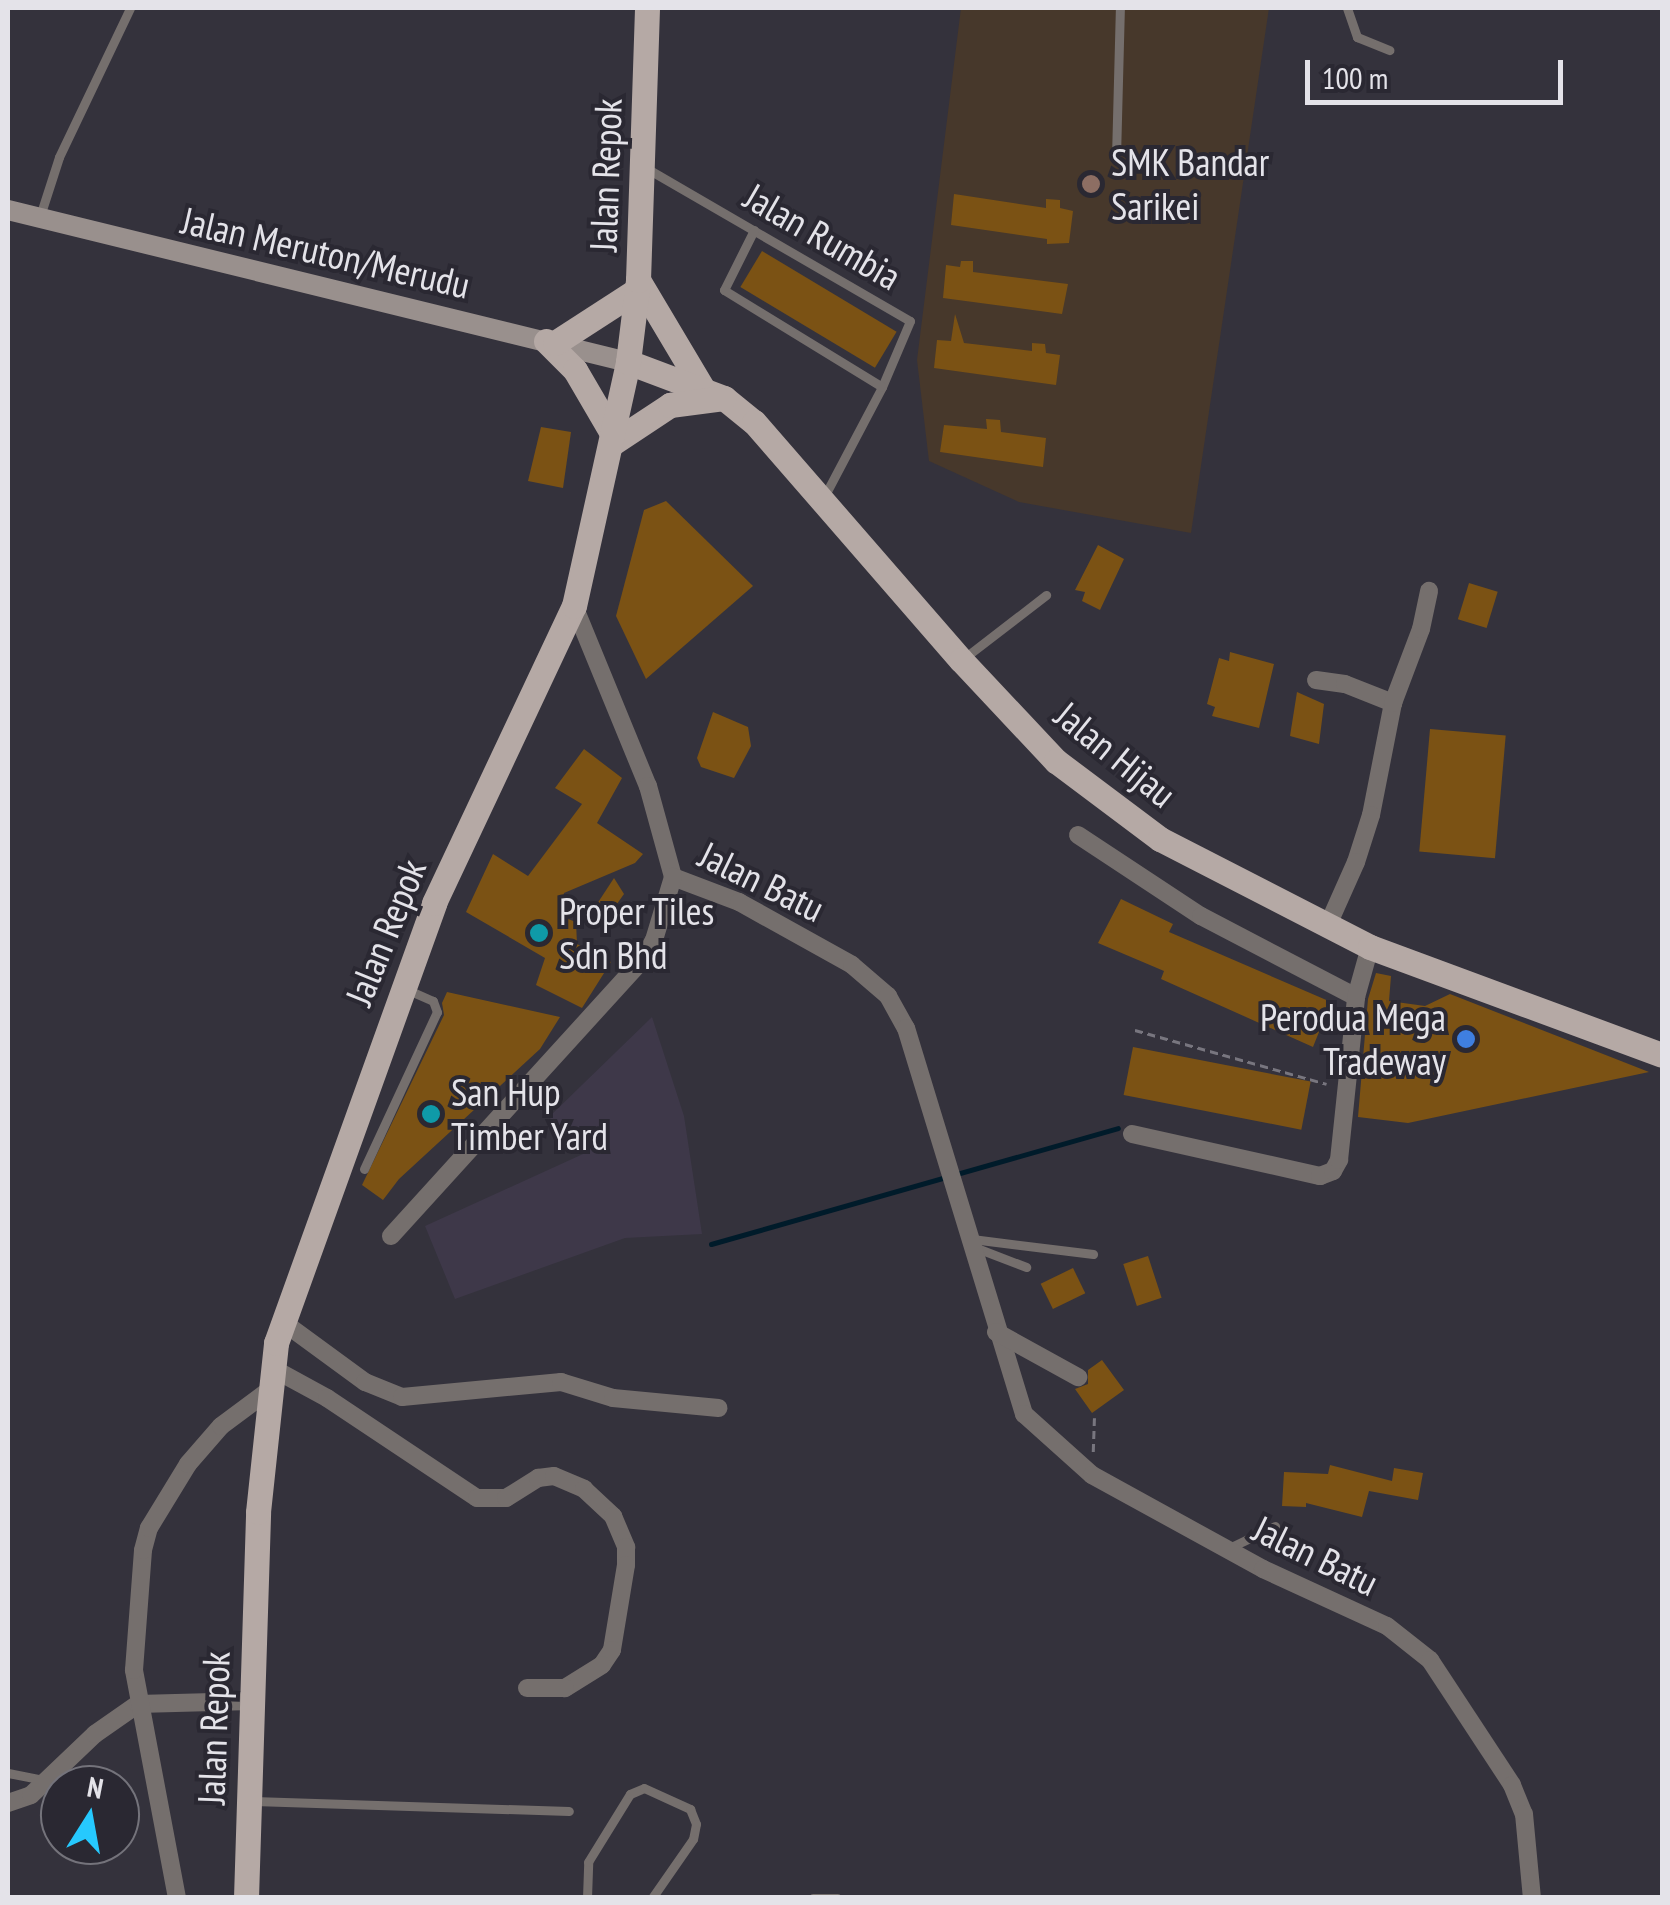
<!DOCTYPE html>
<style>
body{margin:0}
#map{position:relative;width:1670px;height:1905px;overflow:hidden;background:#34323c;font-family:"PT Sans Narrow",sans-serif}
div>[style]{position:absolute}
.industrial>*{inset:0;background:#3e3849}
.education>*{inset:0;background:#47382b}
.stream>*{height:5px;margin:-2.5px;padding:0 2.5px;transform-origin:2.5px;border-radius:2.5px;background:#001b2a}
.building>*{inset:0;background:#7b5214;transform-origin:0 0}
.path>*{height:2.5px;margin-top:-1.25px;transform-origin:0;background:repeating-linear-gradient(90deg,#78767f 0 8px,transparent 0 13px)}
.service>*{height:9px;margin:-4.5px;padding:0 4.5px;transform-origin:4.5px;border-radius:4.5px;background:#756f6d}
.minor>*{height:18px;margin:-9px;padding:0 9px;transform-origin:9px;border-radius:9px;background:#756f6d}
.secondary>*{height:20px;margin:-10px;padding:0 10px;transform-origin:10px;border-radius:10px;background:#99908d}
.primary>*{height:25px;margin:-12.5px;padding:0 12.5px;transform-origin:12.5px;border-radius:12.5px;background:#b5a9a5}
.dots>*{width:28px;height:28px;translate:-50% -50%;box-sizing:border-box;border:5px solid #2a2832;border-radius:50%}
span{translate:-50% -50%;white-space:nowrap;text-align:center;line-height:1.15;-webkit-text-stroke:8px #2a2832;paint-order:stroke}
.poi-label{font-size:38px;color:#e4e3e9}
.left{translate:0 -50%;text-align:left}
.right{translate:-100% -50%;text-align:right}
.street-label{font-size:38px;color:#e4e3e9}
.frame{position:absolute;inset:0;border:10px solid #e4e3e9;pointer-events:none}
.north{position:absolute;left:40px;top:1765px;width:100px;height:100px;box-sizing:border-box;background:#2a2832;border:2px solid #74737b;border-radius:50%;rotate:11deg;font-size:28px;font-weight:700;line-height:40px;text-align:center;color:#e4e3e9}
.north::after{content:'';display:block;margin:auto;width:35px;height:45px;background:#26c9fe;clip-path:polygon(50% 0,100% 100%,50% 72%,0 100%)}
.scale{position:absolute;left:1305px;top:60px;width:258px;height:45px;box-sizing:border-box;border:5px solid #e4e3e9;border-top:0;padding-left:12px;font-size:30px;line-height:35px;white-space:nowrap;color:#e4e3e9;-webkit-text-stroke:8px #2a2832;paint-order:stroke}
</style>
<div id="map">
<div class="industrial">
<i style="clip-path:polygon(652px 1017px,684px 1116px,702px 1234px,625px 1238px,455px 1299px,425px 1226px,583px 1154px,549px 1117px)"></i>
</div>
<div class="education">
<i style="clip-path:polygon(961px 8px,1269px 8px,1191px 533px,1019px 502px,929px 461px,917px 360px)"></i>
</div>
<div class="stream">
<i style="left:711px;top:1244px;width:423px;rotate:-15.9deg"></i>
</div>
<div class="building">
<i style="clip-path:polygon(954px 194px,1046px 208px,1046px 199px,1060px 200px,1060px 208px,1073px 211px,1069px 243px,1047px 244px,1047px 239px,951px 225px)"></i>
<i style="left:762px;top:251px;width:157px;height:42px;rotate:31deg"></i>
<i style="clip-path:polygon(961px 261px,973px 261px,973px 272px,1068px 284px,1062px 314px,943px 298px,946px 265px,960px 267px)"></i>
<i style="clip-path:polygon(955px 314px,964px 343px,1032px 351px,1032px 343px,1045px 344px,1046px 353px,1060px 355px,1056px 385px,934px 368px,937px 340px,951px 341px)"></i>
<i style="clip-path:polygon(986px 419px,1000px 420px,1001px 432px,1046px 438px,1043px 467px,940px 452px,944px 425px,987px 429px)"></i>
<i style="clip-path:polygon(541px 427px,571px 432px,563px 488px,528px 481px)"></i>
<i style="clip-path:polygon(666px 501px,753px 586px,646px 679px,616px 616px,644px 510px)"></i>
<i style="clip-path:polygon(1098px 545px,1124px 559px,1100px 610px,1082px 601px,1085px 592px,1075px 590px)"></i>
<i style="left:1469px;top:583px;width:30px;height:38px;rotate:17deg"></i>
<i style="clip-path:polygon(1230px 652px,1274px 664px,1259px 728px,1212px 716px,1215px 707px,1207px 704px,1219px 658px,1229px 661px)"></i>
<i style="clip-path:polygon(1297px 692px,1324px 704px,1319px 744px,1290px 736px)"></i>
<i style="clip-path:polygon(713px 712px,748px 727px,751px 746px,734px 778px,701px 767px,697px 758px)"></i>
<i style="left:1430px;top:729px;width:76px;height:123px;rotate:5deg"></i>
<i style="clip-path:polygon(584px 749px,622px 778px,597px 823px,643px 854px,635px 863px,564px 893px,560px 916px,576px 922px,577px 944px,611px 962px,582px 1008px,536px 985px,545px 958px,466px 912px,493px 854px,528px 876px,582px 804px,555px 788px)"></i>
<i style="clip-path:polygon(614px 878px,624px 894px,607px 918px,595px 907px)"></i>
<i style="clip-path:polygon(1121px 899px,1173px 924px,1169px 932px,1331px 1002px,1313px 1047px,1161px 979px,1164px 971px,1098px 943px)"></i>
<i style="clip-path:polygon(1376px 973px,1391px 976px,1389px 1001px,1425px 1006px,1450px 994px,1649px 1072px,1408px 1123px,1358px 1117px,1368px 999px)"></i>
<i style="clip-path:polygon(447px 992px,560px 1017px,540px 1049px,399px 1179px,383px 1200px,362px 1185px,444px 1015px,442px 1003px)"></i>
<i style="left:1133px;top:1047px;width:181px;height:49px;rotate:11deg"></i>
<i style="left:1148px;top:1256px;width:44px;height:26px;rotate:72deg"></i>
<i style="left:1073px;top:1268px;width:28px;height:36px;rotate:64deg"></i>
<i style="clip-path:polygon(1102px 1360px,1124px 1390px,1092px 1413px,1075px 1389px,1088px 1384px,1088px 1370px)"></i>
<i style="clip-path:polygon(1330px 1465px,1392px 1481px,1394px 1468px,1423px 1473px,1418px 1500px,1369px 1491px,1362px 1517px,1306px 1503px,1306px 1507px,1282px 1506px,1284px 1472px,1328px 1474px)"></i>
</div>
<div class="path">
<i style="left:1135px;top:1030px;width:199px;rotate:15.7deg"></i>
<i style="left:1093px;top:1452px;width:34px;rotate:-88deg"></i>
</div>
<div class="service">
<i style="left:1347px;top:8px;width:31px;rotate:71deg"></i>
<i style="left:1357px;top:37px;width:35px;rotate:22deg"></i>
<i style="left:1116px;top:157px;width:149px;rotate:-88.5deg"></i>
<i style="left:646px;top:168px;width:305px;rotate:30.1deg"></i>
<i style="left:910px;top:321px;width:72px;rotate:113deg"></i>
<i style="left:882px;top:387px;width:122px;rotate:117.8deg"></i>
<i style="left:40px;top:216px;width:62px;rotate:-72.1deg"></i>
<i style="left:59px;top:157px;width:165px;rotate:-64.5deg"></i>
<i style="left:754px;top:230px;width:67px;rotate:116.6deg"></i>
<i style="left:724px;top:290px;width:185px;rotate:31.5deg"></i>
<i style="left:963px;top:659px;width:105px;rotate:-37.6deg"></i>
<i style="left:364px;top:1169px;width:173px;rotate:-65.1deg"></i>
<i style="left:437px;top:1012px;width:12px;rotate:-110deg"></i>
<i style="left:433px;top:1001px;width:27px;rotate:-156deg"></i>
<i style="left:972px;top:1239px;width:122px;rotate:7.1deg"></i>
<i style="left:974px;top:1247px;width:56px;rotate:21deg"></i>
<i style="left:1229px;top:1548px;width:51px;rotate:-25.6deg"></i>
<i style="left:8px;top:1773px;width:37px;rotate:11deg"></i>
<i style="left:250px;top:1801px;width:319px;rotate:1.8deg"></i>
<i style="left:587px;top:1898px;width:36px;rotate:-88deg"></i>
<i style="left:588px;top:1862px;width:80px;rotate:-58.3deg"></i>
<i style="left:630px;top:1794px;width:15px;rotate:-23deg"></i>
<i style="left:644px;top:1788px;width:51px;rotate:24.5deg"></i>
<i style="left:690px;top:1809px;width:16px;rotate:68deg"></i>
<i style="left:696px;top:1824px;width:15px;rotate:101deg"></i>
<i style="left:693px;top:1839px;width:72px;rotate:124.8deg"></i>
<i style="left:813px;top:1898px;width:24px"></i>
</div>
<div class="minor">
<i style="left:574px;top:606px;width:195px;rotate:67.7deg"></i>
<i style="left:648px;top:786px;width:94px;rotate:74.6deg"></i>
<i style="left:673px;top:877px;width:71px;rotate:20.7deg"></i>
<i style="left:739px;top:902px;width:129px;rotate:29.1deg"></i>
<i style="left:852px;top:965px;width:48px;rotate:40.7deg"></i>
<i style="left:888px;top:996px;width:37px;rotate:61deg"></i>
<i style="left:906px;top:1028px;width:404px;rotate:73deg"></i>
<i style="left:1024px;top:1414px;width:91px;rotate:41.9deg"></i>
<i style="left:1092px;top:1475px;width:195px;rotate:28.8deg"></i>
<i style="left:1263px;top:1569px;width:136px;rotate:24.7deg"></i>
<i style="left:1387px;top:1626px;width:55px;rotate:38.3deg"></i>
<i style="left:1430px;top:1660px;width:149px;rotate:56.7deg"></i>
<i style="left:1512px;top:1785px;width:31px;rotate:68deg"></i>
<i style="left:1524px;top:1814px;width:84px;rotate:84.6deg"></i>
<i style="left:1316px;top:680px;width:29px;rotate:8deg"></i>
<i style="left:1345px;top:684px;width:52px;rotate:21.6deg"></i>
<i style="left:1393px;top:703px;width:114px;rotate:101.1deg"></i>
<i style="left:1371px;top:815px;width:49px;rotate:107.7deg"></i>
<i style="left:1356px;top:862px;width:71px;rotate:114deg"></i>
<i style="left:1393px;top:703px;width:79px;rotate:-69.3deg"></i>
<i style="left:1421px;top:629px;width:39px;rotate:-78deg"></i>
<i style="left:1078px;top:835px;width:147px;rotate:33.4deg"></i>
<i style="left:1201px;top:916px;width:175px;rotate:27.6deg"></i>
<i style="left:1132px;top:1134px;width:193px;rotate:12.6deg"></i>
<i style="left:1320px;top:1176px;width:14px;rotate:-21deg"></i>
<i style="left:1333px;top:1171px;width:13px;rotate:-61deg"></i>
<i style="left:1339px;top:1160px;width:164px;rotate:-84deg"></i>
<i style="left:1356px;top:997px;width:52px;rotate:-74.4deg"></i>
<i style="left:391px;top:1236px;width:374px;rotate:-47.7deg"></i>
<i style="left:643px;top:959px;width:22px;rotate:-60deg"></i>
<i style="left:654px;top:940px;width:66px;rotate:-73.2deg"></i>
<i style="left:283px;top:1322px;width:102px;rotate:36.2deg"></i>
<i style="left:365px;top:1382px;width:40px;rotate:22deg"></i>
<i style="left:402px;top:1397px;width:160px;rotate:-5.4deg"></i>
<i style="left:561px;top:1382px;width:54px;rotate:17.1deg"></i>
<i style="left:613px;top:1398px;width:106px;rotate:5.4deg"></i>
<i style="left:996px;top:1332px;width:94px;rotate:28.8deg"></i>
<i style="left:272px;top:1368px;width:63px;rotate:28.6deg"></i>
<i style="left:327px;top:1398px;width:180px;rotate:33.7deg"></i>
<i style="left:477px;top:1498px;width:29px"></i>
<i style="left:506px;top:1498px;width:38px;rotate:-32deg"></i>
<i style="left:538px;top:1478px;width:16px;rotate:-7deg"></i>
<i style="left:554px;top:1476px;width:33px;rotate:23deg"></i>
<i style="left:584px;top:1489px;width:40px;rotate:43deg"></i>
<i style="left:613px;top:1516px;width:34px;rotate:67deg"></i>
<i style="left:626px;top:1547px;width:18px;rotate:90deg"></i>
<i style="left:626px;top:1565px;width:86px;rotate:99.4deg"></i>
<i style="left:612px;top:1650px;width:18px;rotate:124deg"></i>
<i style="left:602px;top:1665px;width:44px;rotate:148.1deg"></i>
<i style="left:565px;top:1688px;width:38px;rotate:180deg"></i>
<i style="left:8px;top:1803px;width:24px;rotate:-19deg"></i>
<i style="left:31px;top:1795px;width:88px;rotate:-43.6deg"></i>
<i style="left:95px;top:1734px;width:52px;rotate:-34.9deg"></i>
<i style="left:138px;top:1704px;width:113px;rotate:-1.5deg"></i>
<i style="left:177px;top:1898px;width:232px;rotate:-100.7deg"></i>
<i style="left:134px;top:1670px;width:120px;rotate:-85.7deg"></i>
<i style="left:143px;top:1550px;width:23px;rotate:-75deg"></i>
<i style="left:149px;top:1528px;width:75px;rotate:-58.6deg"></i>
<i style="left:188px;top:1464px;width:50px;rotate:-49deg"></i>
<i style="left:221px;top:1426px;width:59px;rotate:-36.7deg"></i>
</div>
<div class="secondary">
<i style="left:8px;top:210px;width:638px;rotate:13.78deg"></i>
</div>
<div class="primary">
<i style="left:638px;top:280px;width:127px;rotate:59.2deg"></i>
<i style="left:546px;top:341px;width:41px;rotate:45deg"></i>
<i style="left:575px;top:370px;width:75px;rotate:59.7deg"></i>
<i style="left:555px;top:343px;width:98px;rotate:-32.9deg"></i>
<i style="left:628px;top:362px;width:103px;rotate:20.6deg"></i>
<i style="left:724px;top:398px;width:38px;rotate:39deg"></i>
<i style="left:754px;top:422px;width:315px;rotate:49deg"></i>
<i style="left:961px;top:660px;width:139px;rotate:46.8deg"></i>
<i style="left:1056px;top:761px;width:130px;rotate:36.9deg"></i>
<i style="left:1160px;top:839px;width:236px;rotate:27.2deg"></i>
<i style="left:1370px;top:947px;width:311px;rotate:20.3deg"></i>
<i style="left:611px;top:444px;width:71px;rotate:-33.5deg"></i>
<i style="left:670px;top:405px;width:54px;rotate:-7.4deg"></i>
<i style="left:246px;top:1898px;width:386px;rotate:-88.2deg"></i>
<i style="left:258px;top:1512px;width:170px;rotate:-83.9deg"></i>
<i style="left:276px;top:1343px;width:468px;rotate:-70.2deg"></i>
<i style="left:434px;top:903px;width:328px;rotate:-64.8deg"></i>
<i style="left:574px;top:606px;width:250px;rotate:-77.5deg"></i>
<i style="left:628px;top:362px;width:83px;rotate:-83deg"></i>
<i style="left:638px;top:280px;width:272px;rotate:-88.1deg"></i>
</div>
<div class="dots">
<i style="left:1091px;top:184px;background:#8d6e63"></i>
<i style="left:539px;top:933px;background:#0f9aa8"></i>
<i style="left:1466px;top:1039px;background:#3f7fe0"></i>
<i style="left:431px;top:1114px;background:#0f9aa8"></i>
</div>
<div class="poi-label">
<span class="left" style="left:1111px;top:184px">SMK Bandar<br>Sarikei</span>
<span class="left" style="left:559px;top:933px">Proper Tiles<br>Sdn Bhd</span>
<span class="right" style="left:1446px;top:1039px">Perodua Mega<br>Tradeway</span>
<span class="left" style="left:451px;top:1114px">San Hup<br>Timber Yard</span>
</div>
<div class="street-label">
<span style="left:605px;top:175px;rotate:-88deg">Jalan Repok</span>
<span style="left:823px;top:236px;rotate:30deg">Jalan Rumbia</span>
<span style="left:326px;top:252px;rotate:13deg">Jalan Meruton/Merudu</span>
<span style="left:1116px;top:754px;rotate:39deg">Jalan Hijau</span>
<span style="left:762px;top:881px;rotate:26deg">Jalan Batu</span>
<span style="left:385px;top:932px;rotate:-68deg">Jalan Repok</span>
<span style="left:1316px;top:1555px;rotate:26deg">Jalan Batu</span>
<span style="left:213px;top:1728px;rotate:-88deg">Jalan Repok</span>
</div>
<div class="frame"></div>
<div class="north">N</div>
<div class="scale">100 m</div>
</div>
